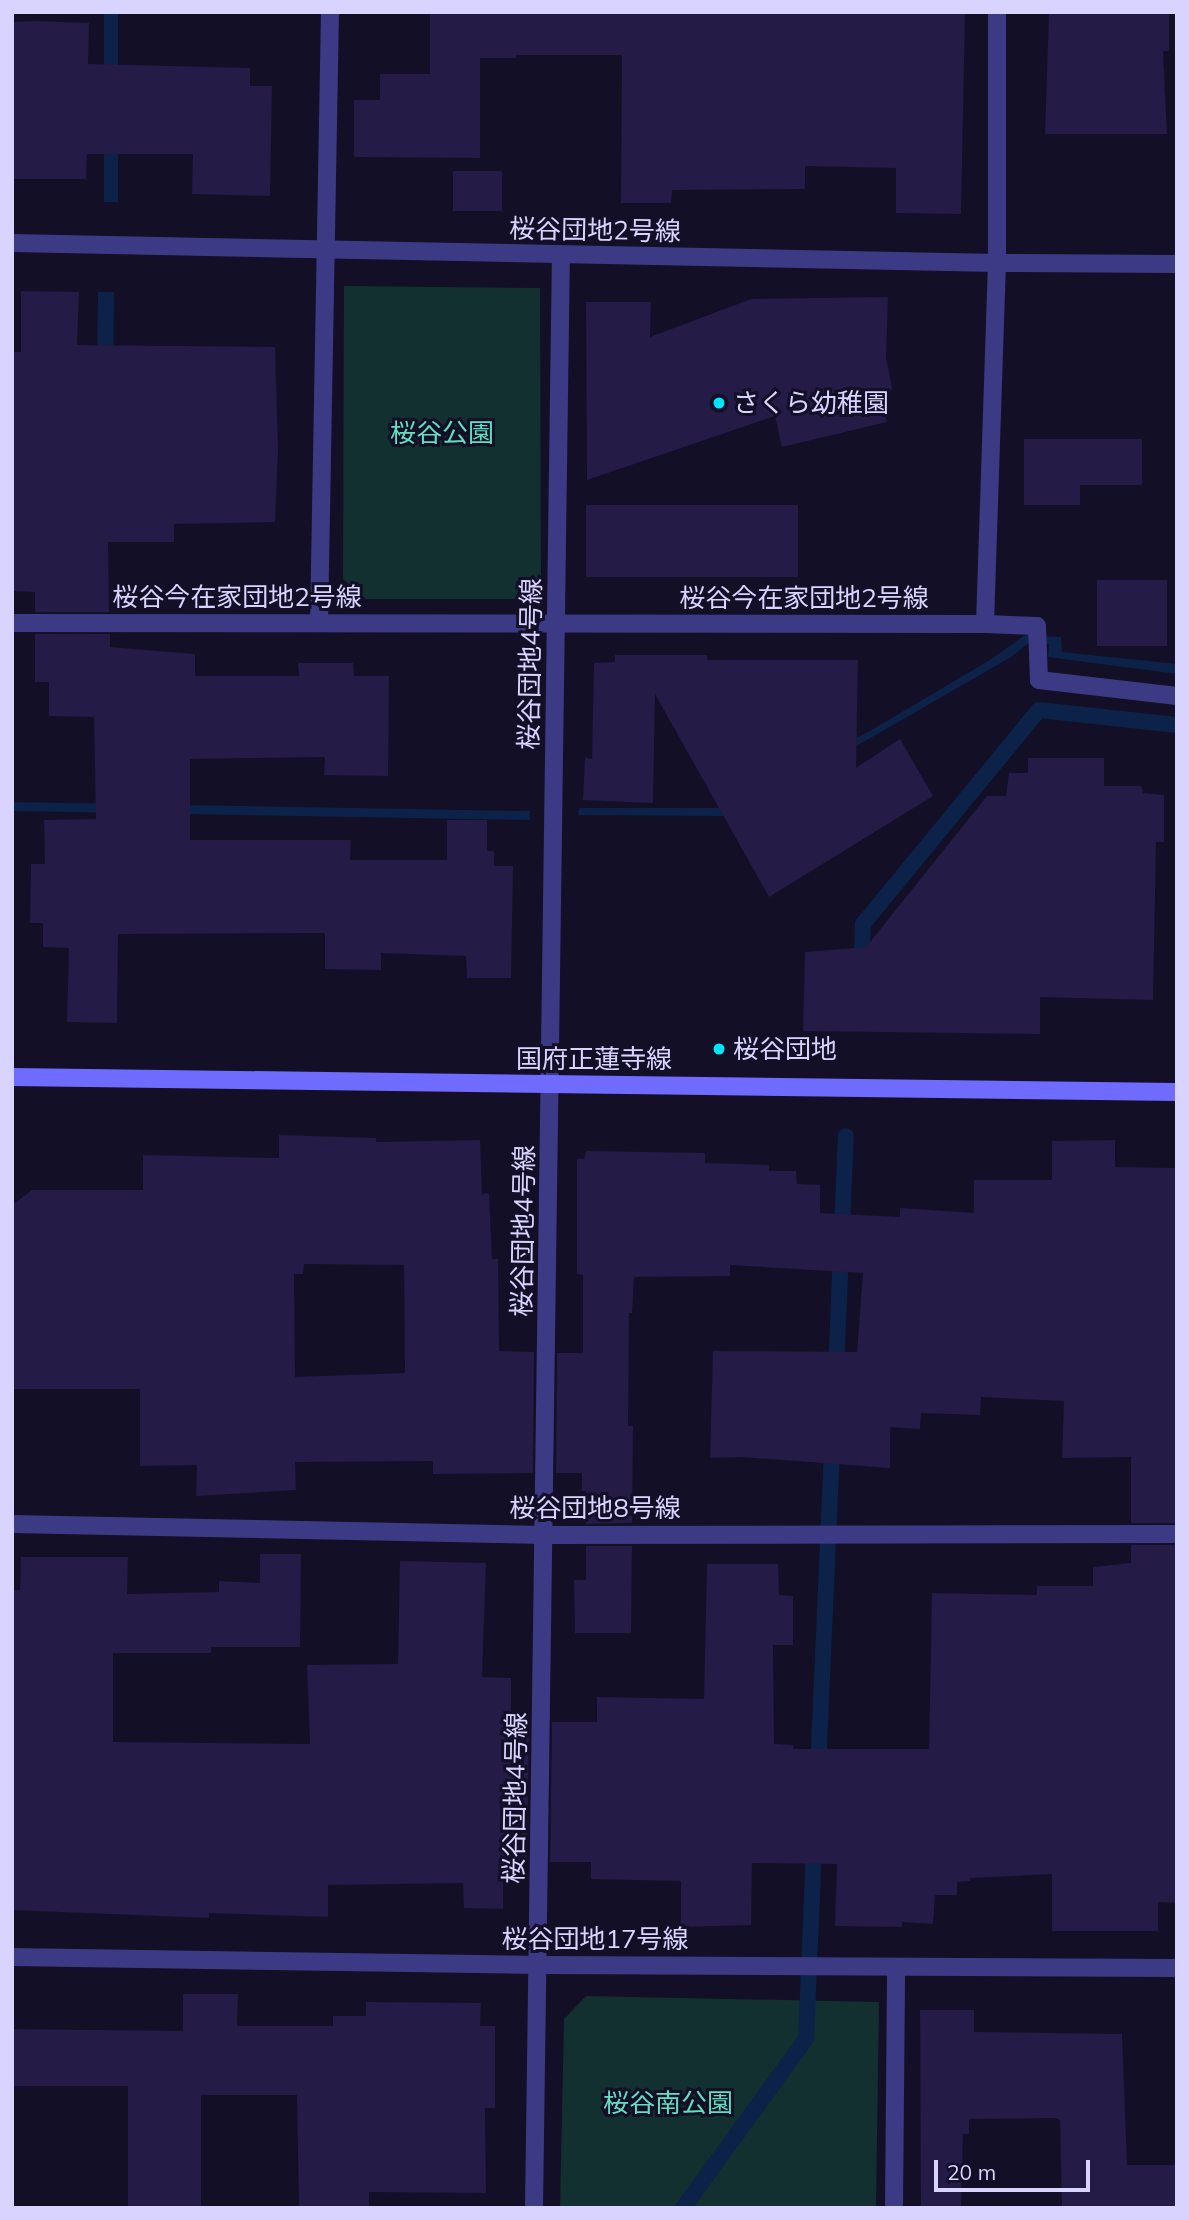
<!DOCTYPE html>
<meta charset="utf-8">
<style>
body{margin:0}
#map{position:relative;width:1189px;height:2220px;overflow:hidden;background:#130f26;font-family:Mulish,"Noto Sans JP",sans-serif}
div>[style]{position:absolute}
.green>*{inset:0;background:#12302f}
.water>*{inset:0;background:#0c2248;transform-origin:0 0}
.stream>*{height:16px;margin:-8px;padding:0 8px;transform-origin:8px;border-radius:8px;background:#0c2248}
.building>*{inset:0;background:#241b47;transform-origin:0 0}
.street>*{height:18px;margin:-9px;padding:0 9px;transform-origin:9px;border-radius:9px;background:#3d3a85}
.secondary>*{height:18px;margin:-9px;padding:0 9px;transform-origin:9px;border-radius:9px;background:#6f6bff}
.dots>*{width:19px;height:19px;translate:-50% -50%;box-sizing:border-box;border:4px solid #130f26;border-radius:50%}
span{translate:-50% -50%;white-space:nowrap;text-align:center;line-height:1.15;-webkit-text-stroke:6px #130f26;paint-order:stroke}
.street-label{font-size:26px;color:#d9d4ff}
.poi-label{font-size:26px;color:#d9d4ff}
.left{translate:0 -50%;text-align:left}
.park-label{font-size:26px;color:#5fe0c0}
.frame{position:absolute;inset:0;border:14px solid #d9d4ff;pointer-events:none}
.scale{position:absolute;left:934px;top:2160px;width:156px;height:32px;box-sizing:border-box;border:4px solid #d9d4ff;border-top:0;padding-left:9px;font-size:21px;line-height:24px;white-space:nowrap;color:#d9d4ff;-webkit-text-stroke:5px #130f26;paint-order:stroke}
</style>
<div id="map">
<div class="green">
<i style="clip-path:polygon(344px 286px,540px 288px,541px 581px,517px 599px,366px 599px,343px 579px)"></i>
<i style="clip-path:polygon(586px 1996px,879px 2002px,876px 2208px,560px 2208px,564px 2019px)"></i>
</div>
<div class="water">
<i style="left:104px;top:12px;width:14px;height:190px"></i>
<i style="clip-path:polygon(98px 292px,114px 292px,113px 440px,12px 438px,12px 423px,96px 425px)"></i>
<i style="clip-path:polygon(1025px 635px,1061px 637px,1062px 652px,1177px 664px,1177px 674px,1048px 657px,1049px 644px,1029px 643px,1011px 657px,867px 740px,722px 816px,578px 815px,579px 808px,721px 808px,868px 732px,990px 660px)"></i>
<i style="left:12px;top:802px;width:518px;height:9px;rotate:1deg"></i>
</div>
<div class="stream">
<i style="left:861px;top:968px;width:44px;rotate:-87.4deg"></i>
<i style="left:863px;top:924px;width:277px;rotate:-50.6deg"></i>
<i style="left:1039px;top:710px;width:139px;rotate:6.2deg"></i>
<i style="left:836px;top:1371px;width:235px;rotate:-87.6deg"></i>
<i style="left:818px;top:1770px;width:327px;rotate:-87.5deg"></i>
<i style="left:683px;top:2208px;width:209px;rotate:-54deg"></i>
<i style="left:806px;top:2039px;width:194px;rotate:-87.6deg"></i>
</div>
<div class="building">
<i style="clip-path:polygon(430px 12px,965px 12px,961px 214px,896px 213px,896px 168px,805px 166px,805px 189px,672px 190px,671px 203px,621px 203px,622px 55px,516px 55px,516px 58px,480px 58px,480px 158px,354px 157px,354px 100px,380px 100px,380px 74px,430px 74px)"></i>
<i style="clip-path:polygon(1049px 12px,1169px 12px,1169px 51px,1163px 51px,1167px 134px,1045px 134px)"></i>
<i style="clip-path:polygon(36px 21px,89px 23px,88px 64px,250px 68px,250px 86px,272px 86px,270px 196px,192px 194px,193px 154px,87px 154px,86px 179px,12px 179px,12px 22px)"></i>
<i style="left:453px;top:171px;width:49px;height:40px"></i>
<i style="clip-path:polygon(21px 291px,79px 292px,77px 345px,275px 347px,278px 449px,275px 522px,174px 524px,174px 542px,108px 542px,109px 612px,35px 612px,35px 592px,12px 591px,14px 352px,21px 352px)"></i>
<i style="clip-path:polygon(888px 297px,886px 357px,892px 388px,883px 406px,887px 422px,782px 447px,775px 416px,587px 480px,586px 302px,651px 302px,650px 337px,751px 299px)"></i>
<i style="clip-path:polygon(1024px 439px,1142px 439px,1142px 485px,1080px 485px,1080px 505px,1024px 505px)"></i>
<i style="left:798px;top:505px;width:72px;height:212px;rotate:90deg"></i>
<i style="left:1097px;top:580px;width:70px;height:66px"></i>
<i style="clip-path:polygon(35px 634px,110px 634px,110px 647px,195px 654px,195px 676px,299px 676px,298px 663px,353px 663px,354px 676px,389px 676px,388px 776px,324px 775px,325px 757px,190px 759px,190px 840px,351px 840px,350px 860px,447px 860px,447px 820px,487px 820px,487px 851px,494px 851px,494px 866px,513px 866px,511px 978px,467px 978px,466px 956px,381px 953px,381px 970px,325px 969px,325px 933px,118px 934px,117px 1023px,67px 1022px,69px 948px,43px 947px,43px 923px,30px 923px,31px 864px,45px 864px,44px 820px,96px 819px,94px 717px,49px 716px,49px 682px,35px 682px)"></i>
<i style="clip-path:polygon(615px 655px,707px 655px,707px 660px,858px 660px,856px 768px,900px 739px,933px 796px,769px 897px,655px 694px,653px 803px,583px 800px,585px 758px,592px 759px,594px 663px,615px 662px)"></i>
<i style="clip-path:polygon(1028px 758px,1104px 758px,1104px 786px,1141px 786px,1143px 793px,1164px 795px,1164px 842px,1156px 842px,1153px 1000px,1040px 997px,1040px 1034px,803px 1031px,805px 952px,866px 947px,987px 796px,1006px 796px,1009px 773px,1028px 773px)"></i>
<i style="clip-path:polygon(evenodd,279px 1135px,376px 1138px,376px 1142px,480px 1140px,482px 1194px,489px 1193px,492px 1259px,498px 1259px,499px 1351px,534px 1352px,533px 1473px,433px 1474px,433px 1461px,295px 1462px,296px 1490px,196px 1496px,197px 1465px,140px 1466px,140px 1389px,12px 1389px,12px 1205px,32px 1190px,143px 1190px,143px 1155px,279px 1158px,279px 1135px,304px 1264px,404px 1265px,405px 1373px,295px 1377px,294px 1274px,303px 1274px,304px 1264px)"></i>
<i style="clip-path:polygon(1115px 1140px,1115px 1167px,1177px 1168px,1177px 1523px,1131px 1523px,1131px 1457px,1062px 1458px,1064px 1401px,981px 1397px,980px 1415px,921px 1413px,920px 1429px,890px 1427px,890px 1468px,741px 1457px,710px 1458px,713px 1351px,857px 1352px,863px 1273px,730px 1265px,730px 1276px,634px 1277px,632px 1313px,629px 1313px,628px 1426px,633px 1426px,632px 1523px,586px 1524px,586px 1491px,582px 1491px,582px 1473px,556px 1473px,557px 1353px,583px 1353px,583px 1275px,577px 1274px,577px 1159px,584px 1159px,586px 1151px,705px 1153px,705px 1163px,769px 1165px,769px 1171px,796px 1171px,797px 1184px,820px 1185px,820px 1213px,900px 1217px,900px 1208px,974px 1213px,974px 1180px,1052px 1180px,1052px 1141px)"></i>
<i style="clip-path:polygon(1131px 1545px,1177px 1545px,1177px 1903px,1158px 1902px,1158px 1931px,1052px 1931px,1052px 1874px,970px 1878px,970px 1881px,957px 1882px,957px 1895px,935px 1895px,933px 1924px,902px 1922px,902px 1927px,835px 1926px,837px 1864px,752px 1863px,751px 1925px,681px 1927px,681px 1881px,591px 1879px,591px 1862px,550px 1862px,552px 1722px,597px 1722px,597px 1697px,704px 1699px,707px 1564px,778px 1564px,779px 1595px,793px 1596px,793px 1645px,773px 1645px,774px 1744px,793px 1745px,793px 1749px,929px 1749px,932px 1593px,1037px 1595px,1037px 1586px,1093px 1586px,1093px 1567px,1131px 1563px)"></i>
<i style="clip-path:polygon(586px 1546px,632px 1546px,631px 1633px,575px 1633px,574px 1580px,586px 1580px)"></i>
<i style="clip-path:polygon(260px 1554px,301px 1554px,300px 1647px,211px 1647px,211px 1653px,113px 1653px,113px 1742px,310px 1744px,307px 1665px,398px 1664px,400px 1561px,486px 1563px,482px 1677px,511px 1678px,511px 1722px,529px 1722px,527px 1862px,503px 1862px,503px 1909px,464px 1908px,463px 1883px,328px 1885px,328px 1917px,209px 1913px,209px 1918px,12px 1910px,12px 1590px,20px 1590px,21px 1557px,128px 1557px,127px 1594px,219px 1592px,219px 1581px,260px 1583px)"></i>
<i style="clip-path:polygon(183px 1994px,238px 1994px,237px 2026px,333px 2026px,333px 2016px,366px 2016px,366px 2002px,481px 2003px,480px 2026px,495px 2026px,495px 2108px,485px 2108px,486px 2193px,369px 2192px,369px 2208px,299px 2208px,297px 2095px,201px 2095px,201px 2208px,128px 2208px,128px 2086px,12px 2086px,12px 2029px,183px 2031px)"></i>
<i style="clip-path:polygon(920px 2010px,974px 2010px,974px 2032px,1122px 2034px,1127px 2165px,1177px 2165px,1177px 2208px,1062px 2208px,1060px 2120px,1056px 2118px,969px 2119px,969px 2134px,963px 2134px,961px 2208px,921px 2208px)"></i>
</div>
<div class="street">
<i style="left:12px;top:243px;width:985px;rotate:1.16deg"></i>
<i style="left:997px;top:263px;width:180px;rotate:0.3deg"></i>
<i style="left:12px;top:623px;width:973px;rotate:0.06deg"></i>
<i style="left:985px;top:624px;width:361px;rotate:-88.1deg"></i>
<i style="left:997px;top:263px;width:251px;rotate:-90deg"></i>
<i style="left:319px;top:623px;width:611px;rotate:-88.97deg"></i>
<i style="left:985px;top:624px;width:52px;rotate:2.2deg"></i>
<i style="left:1037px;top:626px;width:54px;rotate:87.9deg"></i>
<i style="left:1039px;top:680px;width:139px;rotate:6.6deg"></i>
<i style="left:12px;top:1524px;width:532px;rotate:1.18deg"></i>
<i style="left:544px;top:1535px;width:633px;rotate:-0.09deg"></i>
<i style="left:12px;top:1957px;width:528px;rotate:0.87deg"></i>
<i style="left:540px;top:1965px;width:637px;rotate:0.27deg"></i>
<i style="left:534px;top:2208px;width:1953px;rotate:-89.21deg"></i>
<i style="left:894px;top:2208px;width:241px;rotate:-89.5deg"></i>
</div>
<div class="secondary">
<i style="left:12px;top:1077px;width:1165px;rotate:0.74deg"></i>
</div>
<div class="dots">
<i style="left:719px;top:403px;background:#00e5ff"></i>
<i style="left:719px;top:1049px;background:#00e5ff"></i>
</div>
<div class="street-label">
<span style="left:595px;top:230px;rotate:1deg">桜谷団地2号線</span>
<span style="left:237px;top:597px">桜谷今在家団地2号線</span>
<span style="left:804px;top:598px">桜谷今在家団地2号線</span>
<span style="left:530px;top:664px;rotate:-89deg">桜谷団地4号線</span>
<span style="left:594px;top:1059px">国府正蓮寺線</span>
<span style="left:523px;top:1231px;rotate:-89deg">桜谷団地4号線</span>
<span style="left:595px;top:1508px">桜谷団地8号線</span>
<span style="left:515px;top:1798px;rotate:-89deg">桜谷団地4号線</span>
<span style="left:595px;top:1939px">桜谷団地17号線</span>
</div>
<div class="poi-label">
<span class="left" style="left:733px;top:403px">さくら幼稚園</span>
<span class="left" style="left:733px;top:1049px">桜谷団地</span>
</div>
<div class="park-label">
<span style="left:442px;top:433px">桜谷公園</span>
<span style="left:668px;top:2103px">桜谷南公園</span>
</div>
<div class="frame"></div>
<div class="scale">20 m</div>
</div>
